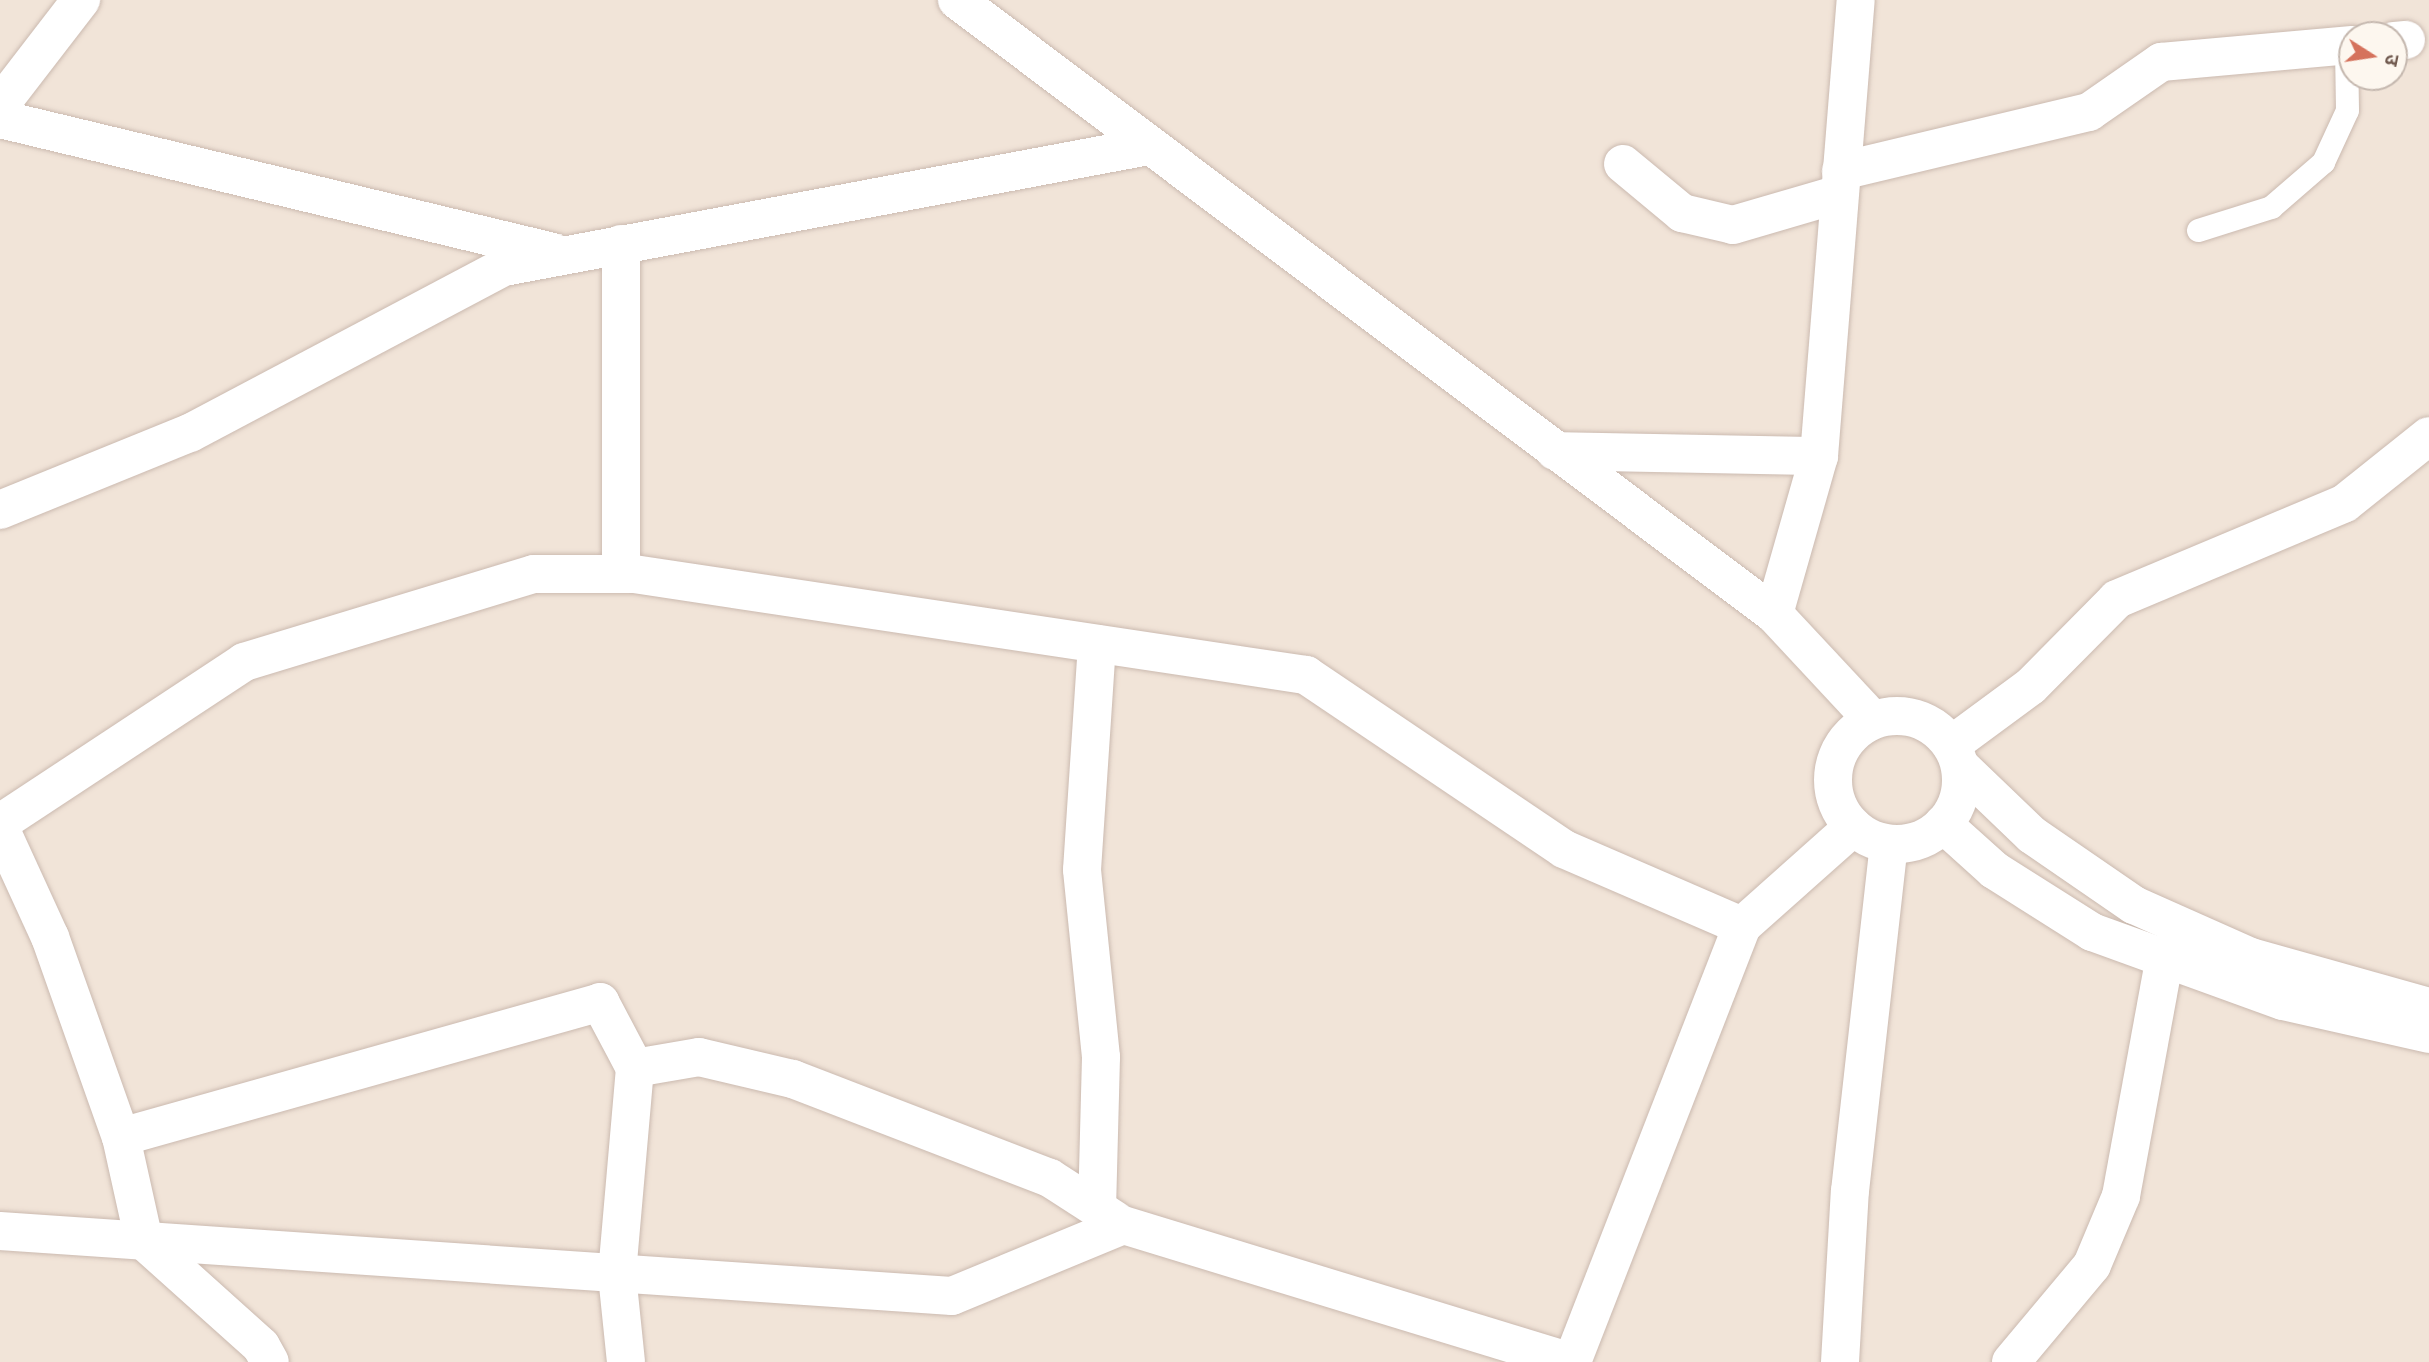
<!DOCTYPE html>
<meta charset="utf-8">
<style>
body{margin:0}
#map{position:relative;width:2429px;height:1362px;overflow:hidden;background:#faf3e9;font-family:Arial,"Noto Sans Devanagari",sans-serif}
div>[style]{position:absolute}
.residential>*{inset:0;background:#f1e4d8}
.roads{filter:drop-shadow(0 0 2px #cbbab0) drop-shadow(0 0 2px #cbbab0)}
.service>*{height:23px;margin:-11.5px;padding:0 11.5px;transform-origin:11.5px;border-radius:11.5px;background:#fff}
.minor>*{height:38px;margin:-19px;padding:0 19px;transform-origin:19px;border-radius:19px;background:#fff}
.tertiary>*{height:38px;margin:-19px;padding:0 19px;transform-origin:19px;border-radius:19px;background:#fff}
.tertiary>.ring{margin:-19px;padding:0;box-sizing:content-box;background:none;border:38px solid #fff;border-radius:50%}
span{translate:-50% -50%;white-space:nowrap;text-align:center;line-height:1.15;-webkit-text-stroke:6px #fdf7ef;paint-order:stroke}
.north{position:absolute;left:2338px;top:21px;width:70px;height:70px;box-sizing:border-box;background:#fdf7ef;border:2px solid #c5b8af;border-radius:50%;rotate:102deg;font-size:19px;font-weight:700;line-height:28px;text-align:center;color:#715a4f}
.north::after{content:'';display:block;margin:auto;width:24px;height:32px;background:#d5725c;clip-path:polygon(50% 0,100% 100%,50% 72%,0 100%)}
</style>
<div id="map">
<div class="residential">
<i style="clip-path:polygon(evenodd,0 0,2429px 0,2429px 1362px,0 1362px,0 0,2352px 35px,2394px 35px,2394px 77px,2352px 77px,2352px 35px)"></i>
</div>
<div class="roads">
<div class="service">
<i style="left:2198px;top:230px;width:77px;rotate:-17.5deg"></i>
<i style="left:2271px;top:207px;width:69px;rotate:-40.9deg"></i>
<i style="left:2323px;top:162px;width:57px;rotate:-65.2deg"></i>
<i style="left:2347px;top:110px;width:64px;rotate:-90.9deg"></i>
</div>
<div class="minor">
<i style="left:2394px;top:41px;width:12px;rotate:-5deg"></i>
<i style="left:0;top:105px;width:133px;rotate:-52.4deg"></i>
<i style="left:0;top:119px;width:569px;rotate:13.52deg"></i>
<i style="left:1623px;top:164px;width:77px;rotate:39.7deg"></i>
<i style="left:1682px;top:213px;width:52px;rotate:13.2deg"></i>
<i style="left:1733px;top:225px;width:110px;rotate:-16.3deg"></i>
<i style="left:1841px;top:171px;width:255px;rotate:-13.4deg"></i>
<i style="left:2089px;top:112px;width:88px;rotate:-34.8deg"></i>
<i style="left:2161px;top:62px;width:192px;rotate:-5.1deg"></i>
<i style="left:621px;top:244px;width:330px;rotate:90deg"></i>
<i style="left:1555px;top:451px;width:264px;rotate:1.1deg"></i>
<i style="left:0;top:510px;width:205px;rotate:-22.1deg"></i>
<i style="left:190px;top:433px;width:355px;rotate:-27.9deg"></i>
<i style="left:504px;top:267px;width:656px;rotate:-10.63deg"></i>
<i style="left:1774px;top:614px;width:164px;rotate:-74.1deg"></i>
<i style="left:1819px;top:456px;width:457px;rotate:-85.4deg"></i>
<i style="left:1097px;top:644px;width:226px;rotate:93.8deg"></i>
<i style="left:1082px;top:870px;width:188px;rotate:84.2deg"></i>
<i style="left:1101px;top:1057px;width:151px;rotate:91.5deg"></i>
<i style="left:1951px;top:745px;width:99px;rotate:-36.4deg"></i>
<i style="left:2031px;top:686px;width:122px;rotate:-45.3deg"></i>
<i style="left:2117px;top:599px;width:247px;rotate:-22.8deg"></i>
<i style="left:2345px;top:503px;width:107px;rotate:-38.6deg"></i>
<i style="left:0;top:823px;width:292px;rotate:-33.4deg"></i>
<i style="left:244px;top:662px;width:303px;rotate:-16.9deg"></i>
<i style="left:534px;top:574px;width:100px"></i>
<i style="left:634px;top:574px;width:680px;rotate:8.55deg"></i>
<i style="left:1306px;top:675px;width:311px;rotate:34deg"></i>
<i style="left:1564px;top:849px;width:194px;rotate:23.4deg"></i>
<i style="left:0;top:828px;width:120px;rotate:65.4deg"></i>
<i style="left:50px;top:937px;width:212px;rotate:70.5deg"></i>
<i style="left:121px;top:1137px;width:107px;rotate:77.5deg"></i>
<i style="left:144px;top:1241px;width:157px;rotate:41.9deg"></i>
<i style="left:261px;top:1346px;width:18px;rotate:61deg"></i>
<i style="left:635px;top:1068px;width:65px;rotate:-9.8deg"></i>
<i style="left:699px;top:1057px;width:97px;rotate:13.2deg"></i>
<i style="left:793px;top:1079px;width:275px;rotate:21.1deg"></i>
<i style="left:1050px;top:1178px;width:77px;rotate:32.9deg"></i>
<i style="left:121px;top:1137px;width:498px;rotate:-15.7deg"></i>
<i style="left:600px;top:1002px;width:75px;rotate:62.1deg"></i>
<i style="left:635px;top:1068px;width:208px;rotate:95deg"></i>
<i style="left:617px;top:1275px;width:87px;rotate:84.1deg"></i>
<i style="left:0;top:1231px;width:954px;rotate:3.91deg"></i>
<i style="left:952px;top:1296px;width:185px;rotate:-22.5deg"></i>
<i style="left:1123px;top:1225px;width:468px;rotate:17deg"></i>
<i style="left:1572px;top:1362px;width:468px;rotate:-68.7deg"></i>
<i style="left:1742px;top:926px;width:149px;rotate:-41.7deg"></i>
<i style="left:1840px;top:1362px;width:171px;rotate:-86.7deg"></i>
<i style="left:1850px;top:1191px;width:349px;rotate:-83.6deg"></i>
<i style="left:2011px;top:1362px;width:126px;rotate:-50.1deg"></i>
<i style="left:2092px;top:1265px;width:75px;rotate:-67.2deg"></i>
<i style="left:2121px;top:1196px;width:239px;rotate:-79.6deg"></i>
</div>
<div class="tertiary">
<i style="left:957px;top:0;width:1022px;rotate:36.93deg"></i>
<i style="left:1774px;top:614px;width:145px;rotate:47deg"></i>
<i class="ring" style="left:1833px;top:716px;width:90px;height:90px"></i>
<i style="left:1960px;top:766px;width:100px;rotate:43.8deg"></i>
<i style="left:2032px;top:835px;width:124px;rotate:34.5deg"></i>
<i style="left:2134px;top:905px;width:128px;rotate:24deg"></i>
<i style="left:2251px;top:957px;width:185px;rotate:15.7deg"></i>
<i style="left:1943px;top:824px;width:69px;rotate:42deg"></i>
<i style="left:1994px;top:870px;width:116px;rotate:32.3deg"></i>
<i style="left:2092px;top:932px;width:203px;rotate:19.9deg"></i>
<i style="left:2283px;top:1001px;width:150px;rotate:12.7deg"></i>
</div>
</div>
<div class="north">उ</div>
</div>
